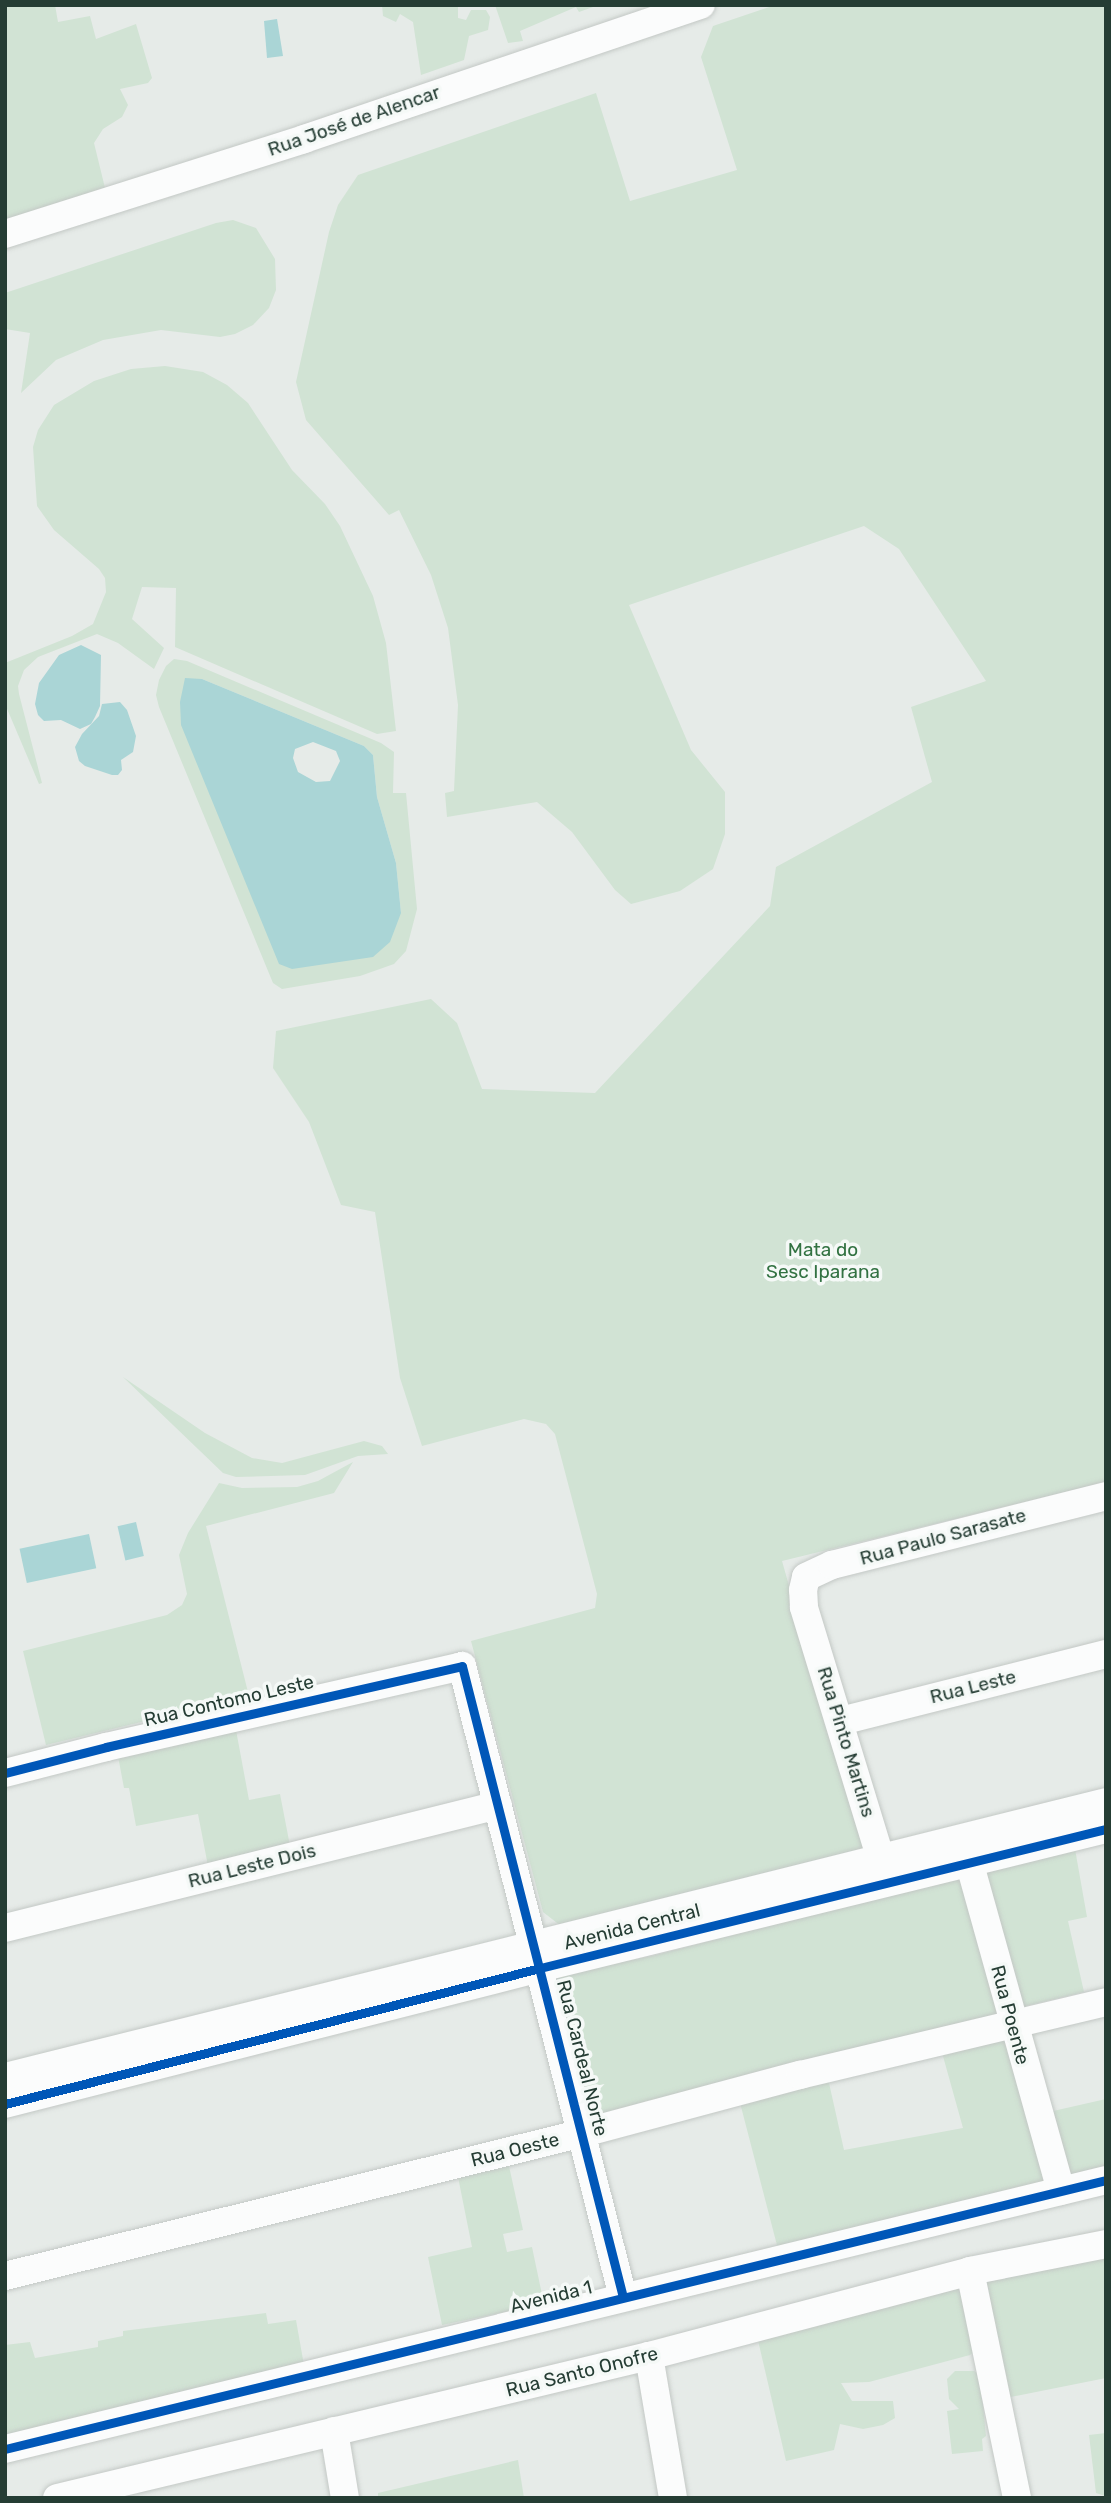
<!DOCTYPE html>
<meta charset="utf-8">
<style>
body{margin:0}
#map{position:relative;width:1111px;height:2503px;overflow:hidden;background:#e6ebe8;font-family:Rubik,sans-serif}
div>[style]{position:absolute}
.green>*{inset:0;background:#d1e3d4}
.water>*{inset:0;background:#aad5d6;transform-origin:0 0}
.roads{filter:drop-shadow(0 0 2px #c3c8c5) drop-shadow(0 0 2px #c3c8c5)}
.minor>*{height:28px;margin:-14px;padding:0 14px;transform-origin:14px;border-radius:14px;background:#fbfcfc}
.cycleway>*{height:9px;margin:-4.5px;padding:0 4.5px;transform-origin:4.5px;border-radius:4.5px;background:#0057b8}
span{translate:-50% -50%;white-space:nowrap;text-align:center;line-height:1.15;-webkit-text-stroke:7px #f5f9f7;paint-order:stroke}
.street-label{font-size:19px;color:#253d34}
.park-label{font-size:19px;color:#327242}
.frame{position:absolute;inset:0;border:7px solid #253d34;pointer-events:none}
</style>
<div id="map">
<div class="green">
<i style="clip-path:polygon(5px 5px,55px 5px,58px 22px,90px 16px,96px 39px,136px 24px,152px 78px,148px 83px,120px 89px,128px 105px,122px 117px,103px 129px,94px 143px,106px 192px,5px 227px)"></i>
<i style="clip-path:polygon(382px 5px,452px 5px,458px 7px,458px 18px,466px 20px,471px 10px,486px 10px,490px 17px,488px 30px,469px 36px,464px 60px,421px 75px,413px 22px,400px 14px,396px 22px,383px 16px)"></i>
<i style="clip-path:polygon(495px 5px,593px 5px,593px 7px,579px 12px,576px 7px,520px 31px,523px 41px,508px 43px)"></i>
<i style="clip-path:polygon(775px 5px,1106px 5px,1106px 1482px,782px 1561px,866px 1856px,561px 1926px,543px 1912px,471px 1641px,595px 1608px,597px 1594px,555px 1434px,546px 1424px,524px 1419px,422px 1446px,400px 1378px,375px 1212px,341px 1205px,309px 1122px,273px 1068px,276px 1031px,431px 999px,457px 1023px,482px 1089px,595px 1093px,770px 906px,776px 867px,932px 782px,911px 707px,986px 681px,899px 549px,864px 526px,629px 605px,691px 750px,725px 792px,725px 834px,713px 869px,680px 891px,631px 904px,615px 890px,572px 832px,537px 802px,447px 817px,445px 793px,454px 791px,458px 705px,448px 628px,431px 575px,399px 510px,389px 515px,306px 420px,296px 382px,329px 232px,338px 205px,358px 175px,596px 93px,630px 201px,737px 170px,701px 57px,713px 26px)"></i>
<i style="clip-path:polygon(233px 220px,256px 228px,275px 259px,276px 290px,269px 308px,253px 325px,235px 334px,220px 337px,161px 330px,103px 340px,56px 360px,21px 393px,30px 333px,5px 329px,5px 293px,216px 223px)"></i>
<i style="clip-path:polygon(165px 366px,203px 372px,227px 385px,248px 403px,292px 470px,325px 504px,340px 526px,373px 596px,386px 643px,396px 731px,377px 734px,175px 647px,176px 588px,142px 587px,132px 619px,164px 648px,154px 669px,118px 643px,97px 634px,38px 657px,24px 670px,18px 686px,19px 694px,42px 783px,39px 784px,5px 704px,5px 663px,72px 636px,93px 624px,106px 592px,105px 578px,99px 569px,54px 530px,37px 506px,33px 447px,38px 430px,54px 405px,94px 381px,131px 369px)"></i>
<i style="clip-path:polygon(evenodd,174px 659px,187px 661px,381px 743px,394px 752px,393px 793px,406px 793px,417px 909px,406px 951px,394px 964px,360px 976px,282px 989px,273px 983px,159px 707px,156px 695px,159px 680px,166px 666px,174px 659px,202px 679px,364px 746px,373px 755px,377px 797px,396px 863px,401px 913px,202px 679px)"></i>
<i style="clip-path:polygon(123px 1377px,205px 1433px,252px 1458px,282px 1463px,364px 1441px,382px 1446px,388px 1454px,358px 1456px,305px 1475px,236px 1477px,223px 1473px)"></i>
<i style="clip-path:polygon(353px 1462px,334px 1493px,206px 1526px,249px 1696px,46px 1745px,23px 1651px,167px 1615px,182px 1605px,187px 1594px,179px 1555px,188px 1533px,219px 1483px,242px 1488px,297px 1487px,318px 1481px)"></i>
<i style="clip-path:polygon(236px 1730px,249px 1800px,280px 1794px,291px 1851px,208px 1866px,198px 1814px,136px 1826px,129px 1788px,124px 1788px,117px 1751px)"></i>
<i style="clip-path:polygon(1075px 1849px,1087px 1917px,1068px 1921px,1084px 1992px,1017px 2008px,981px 1872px)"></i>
<i style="clip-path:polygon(964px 1875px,1000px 2021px,691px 2094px,645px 2101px,637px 2111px,584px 2115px,549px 1976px,652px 1956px)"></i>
<i style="clip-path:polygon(1008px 2034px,1054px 2189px,779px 2253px,738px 2095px,827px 2074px,844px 2150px,963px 2128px,941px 2049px)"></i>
<i style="clip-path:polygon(1106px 2099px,1106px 2167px,1059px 2177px,1040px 2114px)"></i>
<i style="clip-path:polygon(509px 2166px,523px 2230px,503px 2234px,507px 2252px,532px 2247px,544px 2304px,442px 2325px,428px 2257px,472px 2247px,458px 2177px)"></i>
<i style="clip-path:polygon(1106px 2244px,1106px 2378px,996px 2400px,970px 2271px)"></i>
<i style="clip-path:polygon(965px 2287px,979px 2348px,970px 2355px,869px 2382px,841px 2383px,852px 2401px,893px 2401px,895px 2418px,883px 2425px,863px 2429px,840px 2424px,834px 2450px,786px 2461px,757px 2336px)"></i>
<i style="clip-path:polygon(266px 2313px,268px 2324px,296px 2320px,305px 2371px,5px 2444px,5px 2345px,30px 2342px,35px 2358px,98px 2347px,98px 2341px,123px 2336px,123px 2331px)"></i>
<i style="clip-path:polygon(955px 2371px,974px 2371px,980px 2375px,986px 2436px,982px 2439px,983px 2451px,952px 2454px,947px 2411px,959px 2409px,949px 2399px,947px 2379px)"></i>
<i style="clip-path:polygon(1106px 2433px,1106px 2496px,1105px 2496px,1096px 2493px,1089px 2435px)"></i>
<i style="clip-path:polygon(518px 2460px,524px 2498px,378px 2498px,378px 2493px)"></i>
</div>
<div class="water">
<i style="clip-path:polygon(277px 19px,283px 56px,267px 58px,264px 21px)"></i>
<i style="clip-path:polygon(81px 645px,101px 655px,100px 706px,95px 717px,91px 724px,80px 729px,61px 720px,44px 721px,38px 715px,35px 704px,39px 683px,59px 655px)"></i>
<i style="clip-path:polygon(evenodd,185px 678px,202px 679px,364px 746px,373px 755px,377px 797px,396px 863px,401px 913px,390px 942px,373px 957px,292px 969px,279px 964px,181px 725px,180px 702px,185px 678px,313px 742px,336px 751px,340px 761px,330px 781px,316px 782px,298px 772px,293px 758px,295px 749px,313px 742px)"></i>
<i style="clip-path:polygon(120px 702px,127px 710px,136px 736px,133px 752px,121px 760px,122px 770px,118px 775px,112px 775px,85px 766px,79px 761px,75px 747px,82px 734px,99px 716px,102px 704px)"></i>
<i style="left:136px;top:1522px;width:35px;height:19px;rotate:77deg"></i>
<i style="left:89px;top:1534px;width:35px;height:71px;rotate:78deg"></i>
</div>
<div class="roads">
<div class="minor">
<i style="left:5px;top:234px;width:314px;rotate:-17.6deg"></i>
<i style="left:304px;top:139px;width:419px;rotate:-18.7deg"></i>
<i style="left:841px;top:1721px;width:273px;rotate:-14.2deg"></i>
<i style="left:5px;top:1773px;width:104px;rotate:-14.4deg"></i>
<i style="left:106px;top:1747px;width:365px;rotate:-12.8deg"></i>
<i style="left:462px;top:1666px;width:651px;rotate:75.69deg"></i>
<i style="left:965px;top:1847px;width:357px;rotate:74.4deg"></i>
<i style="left:886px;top:1876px;width:281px;rotate:-107deg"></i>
<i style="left:804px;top:1607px;width:17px;rotate:-93deg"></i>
<i style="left:803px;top:1590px;width:13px;rotate:-77deg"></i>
<i style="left:806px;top:1577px;width:29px;rotate:-25deg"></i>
<i style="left:832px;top:1565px;width:283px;rotate:-14.1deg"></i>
<i style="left:5px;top:1928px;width:508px;rotate:-14.01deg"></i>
<i style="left:5px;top:2077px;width:1135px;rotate:-14.02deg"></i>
<i style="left:5px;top:2104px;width:552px;rotate:-14.26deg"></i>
<i style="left:540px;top:1968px;width:583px;rotate:-13.8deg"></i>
<i style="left:970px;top:2271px;width:232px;rotate:78.3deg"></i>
<i style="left:5px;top:2276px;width:595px;rotate:-13.9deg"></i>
<i style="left:583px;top:2133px;width:225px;rotate:-15deg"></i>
<i style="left:800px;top:2075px;width:315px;rotate:-13.4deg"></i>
<i style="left:649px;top:2356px;width:144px;rotate:80.4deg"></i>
<i style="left:334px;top:2431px;width:68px;rotate:80.7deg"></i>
<i style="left:5px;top:2449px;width:1133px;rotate:-13.73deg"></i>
<i style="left:57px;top:2498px;width:609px;rotate:-13.49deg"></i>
<i style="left:649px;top:2356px;width:332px;rotate:-14.8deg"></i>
<i style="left:970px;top:2271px;width:139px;rotate:-11.2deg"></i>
</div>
</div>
<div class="cycleway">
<i style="left:5px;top:1773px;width:104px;rotate:-14.4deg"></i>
<i style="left:106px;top:1747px;width:365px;rotate:-12.8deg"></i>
<i style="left:462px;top:1666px;width:651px;rotate:75.69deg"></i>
<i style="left:5px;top:2104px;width:552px;rotate:-14.26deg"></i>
<i style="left:540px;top:1968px;width:583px;rotate:-13.8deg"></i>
<i style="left:5px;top:2449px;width:1133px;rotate:-13.73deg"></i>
</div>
<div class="street-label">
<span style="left:354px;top:121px;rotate:-19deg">Rua José de Alencar</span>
<span style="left:943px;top:1537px;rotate:-15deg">Rua Paulo Sarasate</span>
<span style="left:973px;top:1687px;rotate:-14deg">Rua Leste</span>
<span style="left:229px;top:1701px;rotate:-13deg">Rua Contomo Leste</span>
<span style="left:846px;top:1742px;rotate:73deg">Rua Pinto Martins</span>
<span style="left:252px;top:1866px;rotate:-14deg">Rua Leste Dois</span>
<span style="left:632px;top:1927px;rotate:-14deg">Avenida Central</span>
<span style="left:1010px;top:2015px;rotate:75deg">Rua Poente</span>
<span style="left:582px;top:2058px;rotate:76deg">Rua Cardeal Norte</span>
<span style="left:515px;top:2150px;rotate:-14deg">Rua Oeste</span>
<span style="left:551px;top:2297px;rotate:-14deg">Avenida 1</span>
<span style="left:582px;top:2372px;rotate:-14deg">Rua Santo Onofre</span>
</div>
<div class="park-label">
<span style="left:823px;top:1261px">Mata do<br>Sesc Iparana</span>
</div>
<div class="frame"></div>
</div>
